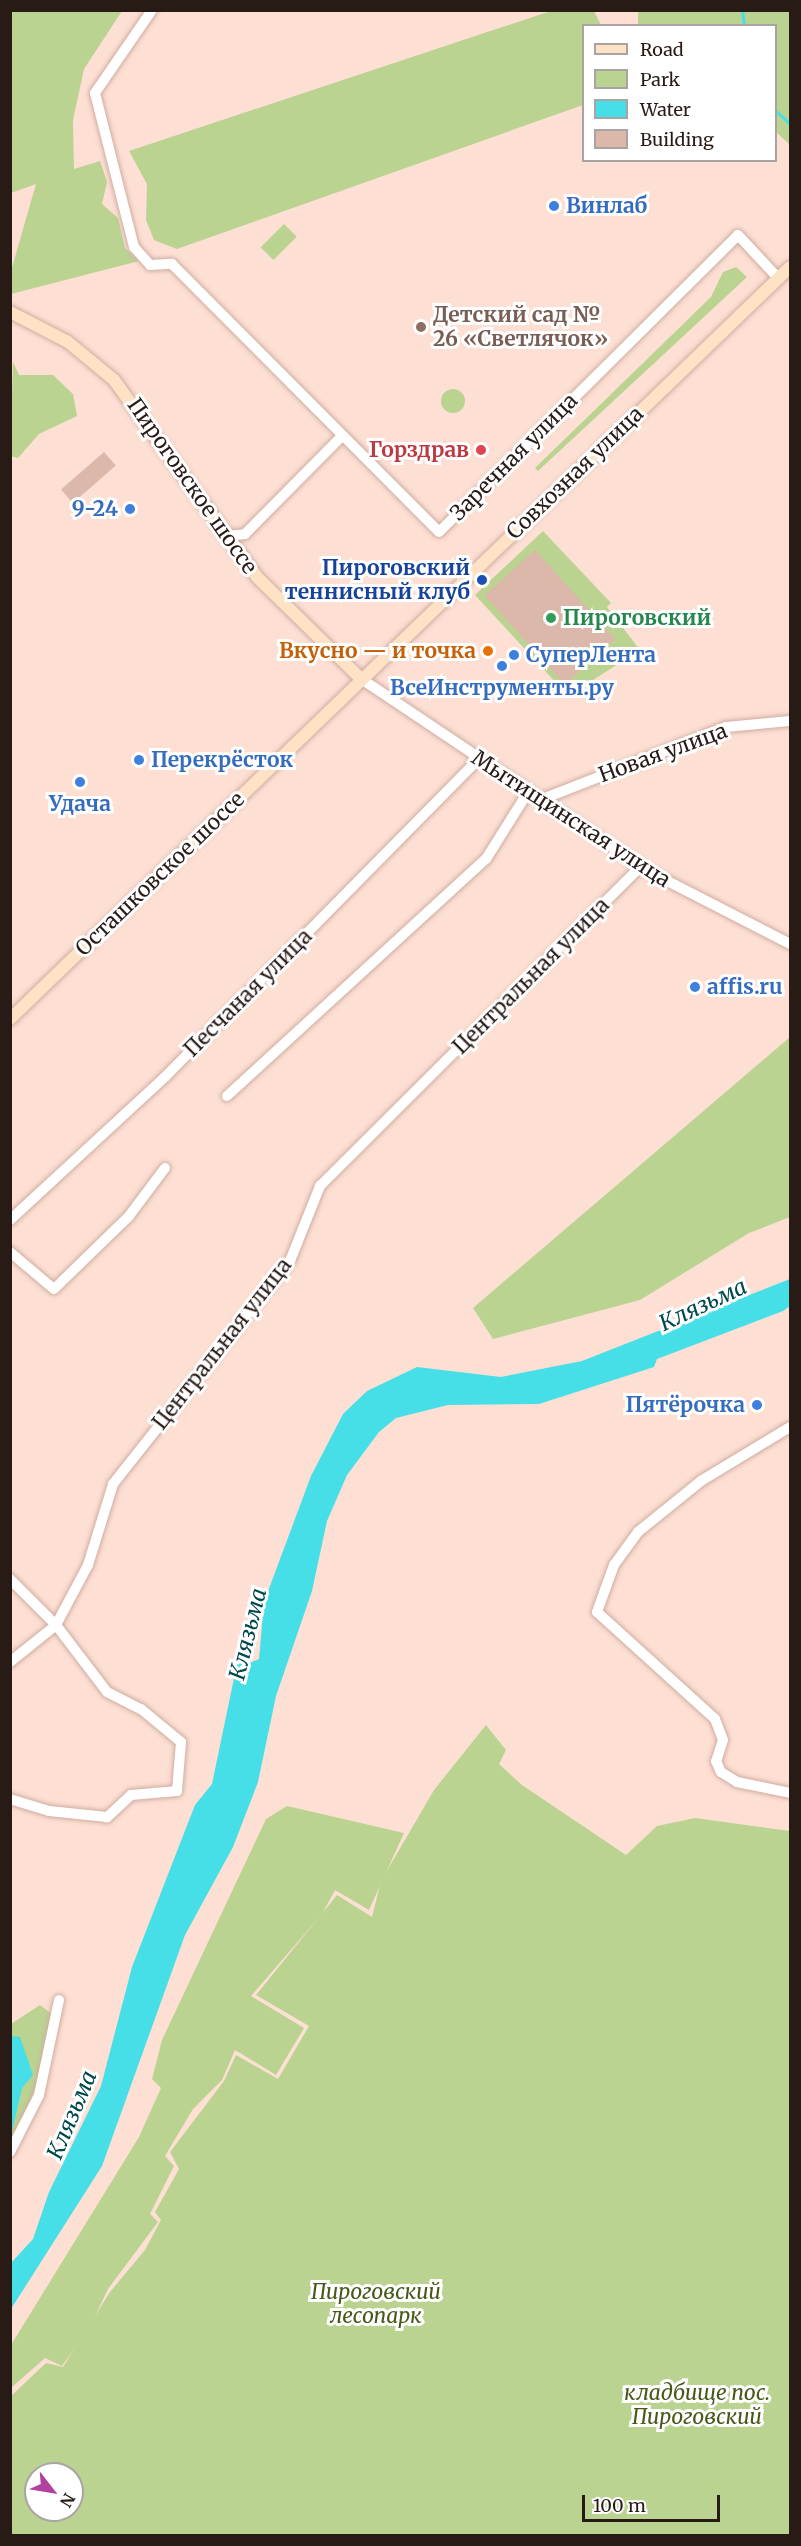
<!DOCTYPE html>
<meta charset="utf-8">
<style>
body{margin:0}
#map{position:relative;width:801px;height:2546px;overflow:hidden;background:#fddfd4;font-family:Merriweather,serif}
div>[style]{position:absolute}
.green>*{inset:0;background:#bbd391;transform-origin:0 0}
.round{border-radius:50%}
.water>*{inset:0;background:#47dfe7}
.stream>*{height:3px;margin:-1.5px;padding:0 1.5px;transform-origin:1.5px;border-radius:1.5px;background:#47dfe7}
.building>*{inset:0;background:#dbb8aa;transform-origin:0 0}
.roads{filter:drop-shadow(0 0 2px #d0ada0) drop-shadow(0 0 2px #d0ada0)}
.minor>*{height:10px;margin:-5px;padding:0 5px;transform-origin:5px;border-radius:5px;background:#fff}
.major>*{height:12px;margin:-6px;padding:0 6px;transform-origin:6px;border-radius:6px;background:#fde2c6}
.dots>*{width:16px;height:16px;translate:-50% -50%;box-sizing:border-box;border:3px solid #fff;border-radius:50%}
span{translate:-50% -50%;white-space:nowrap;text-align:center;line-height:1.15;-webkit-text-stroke:6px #fff;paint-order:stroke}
.shop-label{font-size:21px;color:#366cbe;font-weight:700}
.left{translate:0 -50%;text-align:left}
.right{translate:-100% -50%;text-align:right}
.education-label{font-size:21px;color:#785e54;font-weight:700}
.health-label{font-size:21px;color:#be3a42;font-weight:700}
.street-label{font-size:21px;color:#281b16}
.transit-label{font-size:21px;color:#164399;font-weight:700}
.leisure-label{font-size:21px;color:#27864d;font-weight:700}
.food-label{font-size:21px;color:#c56008;font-weight:700}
.park-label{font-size:21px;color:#455918;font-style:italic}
.water-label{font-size:22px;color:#00484b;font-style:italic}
.frame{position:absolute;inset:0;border:12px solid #281b16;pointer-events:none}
.legend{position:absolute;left:582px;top:24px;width:195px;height:138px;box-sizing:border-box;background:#fff;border:2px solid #a9a4a2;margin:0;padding:8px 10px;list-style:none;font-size:18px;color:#281b16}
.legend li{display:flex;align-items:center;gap:12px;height:30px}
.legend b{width:30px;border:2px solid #a9a4a2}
.north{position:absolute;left:24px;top:2462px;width:60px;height:60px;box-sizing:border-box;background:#fff;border:2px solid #a9a4a2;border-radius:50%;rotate:121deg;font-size:16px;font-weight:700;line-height:24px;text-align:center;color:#281b16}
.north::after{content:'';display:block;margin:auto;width:21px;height:27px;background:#b0419f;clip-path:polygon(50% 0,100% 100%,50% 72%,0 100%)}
.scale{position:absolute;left:582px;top:2495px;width:138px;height:27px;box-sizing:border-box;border:3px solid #281b16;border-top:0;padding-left:8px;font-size:18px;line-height:21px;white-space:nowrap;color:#281b16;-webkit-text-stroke:4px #fff;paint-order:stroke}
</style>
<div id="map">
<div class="green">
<i style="clip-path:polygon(11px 10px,122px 11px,84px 69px,73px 120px,74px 169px,100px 161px,107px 182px,102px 204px,118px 218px,125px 248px,139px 261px,11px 294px,11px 271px,36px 184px,11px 193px)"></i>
<i style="clip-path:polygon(551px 11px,594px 11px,601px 25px,584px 26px,583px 105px,177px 249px,154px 240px,146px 220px,147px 184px,129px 151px)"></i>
<i style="clip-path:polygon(638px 11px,790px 11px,790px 145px,776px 132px,776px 26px,638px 25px)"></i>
<i style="left:284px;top:224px;width:18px;height:33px;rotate:45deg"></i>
<i style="clip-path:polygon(736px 267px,747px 277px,538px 471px,535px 468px,711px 297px,723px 272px)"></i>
<i style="clip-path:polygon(13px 362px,19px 375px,53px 375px,73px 394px,77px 416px,39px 434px,18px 458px,10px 456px)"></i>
<i class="round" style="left:441px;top:389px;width:24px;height:24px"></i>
<i style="clip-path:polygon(543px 531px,611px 603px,607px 607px,640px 650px,568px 696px,475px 595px)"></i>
<i style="clip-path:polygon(790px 1037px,790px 1217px,749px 1233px,640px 1300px,493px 1339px,473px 1308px)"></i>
<i style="clip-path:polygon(evenodd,486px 1725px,506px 1750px,499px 1764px,522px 1785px,626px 1855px,657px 1826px,695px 1818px,790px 1831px,790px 2535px,11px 2535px,11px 2396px,46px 2363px,63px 2367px,110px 2292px,145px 2250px,161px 2220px,155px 2212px,179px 2169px,170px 2152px,224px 2081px,236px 2055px,278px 2079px,309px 2026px,256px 1995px,337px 1895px,372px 1917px,381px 1881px,434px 1790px,486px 1725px,36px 2474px,72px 2474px,72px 2510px,36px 2510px,36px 2474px)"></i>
<i style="clip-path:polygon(287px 1806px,404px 1833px,369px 1910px,335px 1890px,322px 1914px,251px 1996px,304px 2028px,276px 2075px,235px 2050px,222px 2080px,193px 2109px,165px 2156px,174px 2166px,150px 2214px,158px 2222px,108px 2289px,89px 2329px,62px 2366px,45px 2358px,11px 2388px,11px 2345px,139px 2137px,161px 2088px,152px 2079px,162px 2040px,266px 1819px)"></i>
<i style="clip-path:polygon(40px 2005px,53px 2015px,42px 2072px,11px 2148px,11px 2024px)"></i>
</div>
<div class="water">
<i style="clip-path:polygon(790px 1279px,790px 1306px,783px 1311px,657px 1359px,654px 1367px,539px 1404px,448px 1405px,396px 1418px,379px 1432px,347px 1475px,327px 1521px,312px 1591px,276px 1696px,258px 1782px,233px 1847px,185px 1935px,102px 2166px,11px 2309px,11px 2263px,33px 2239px,49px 2192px,101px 2086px,132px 1967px,195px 1805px,212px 1784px,238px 1659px,245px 1665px,259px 1659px,264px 1602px,311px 1476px,343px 1414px,367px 1391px,417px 1367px,501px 1377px,582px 1361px)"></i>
<i style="clip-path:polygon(11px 2036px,20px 2037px,33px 2075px,22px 2088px,11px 2136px)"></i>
</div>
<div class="stream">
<i style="left:742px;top:10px;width:16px;rotate:83deg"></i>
<i style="left:776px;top:111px;width:19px;rotate:43deg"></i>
</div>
<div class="building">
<i style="left:104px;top:452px;width:18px;height:57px;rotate:49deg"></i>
<i style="left:535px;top:550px;width:120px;height:68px;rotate:48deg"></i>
</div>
<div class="roads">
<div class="minor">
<i style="left:152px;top:10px;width:101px;rotate:124.5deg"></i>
<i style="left:95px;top:93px;width:159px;rotate:75.8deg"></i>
<i style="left:134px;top:247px;width:24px;rotate:48deg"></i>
<i style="left:150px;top:265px;width:22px;rotate:-3deg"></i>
<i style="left:172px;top:264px;width:378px;rotate:45.1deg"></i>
<i style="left:439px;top:532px;width:421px;rotate:-44.8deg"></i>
<i style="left:738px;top:235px;width:60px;rotate:47deg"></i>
<i style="left:227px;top:536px;width:18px;rotate:-6deg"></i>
<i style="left:245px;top:534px;width:135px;rotate:-45.3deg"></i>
<i style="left:360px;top:678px;width:349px;rotate:33.8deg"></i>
<i style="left:650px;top:872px;width:157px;rotate:27.2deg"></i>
<i style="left:540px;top:800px;width:200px;rotate:-21.4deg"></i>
<i style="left:726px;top:727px;width:64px;rotate:-5.4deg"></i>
<i style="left:227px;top:1096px;width:351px;rotate:-42.5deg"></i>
<i style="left:486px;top:859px;width:79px;rotate:-57.9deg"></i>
<i style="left:10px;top:1220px;width:211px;rotate:-42.7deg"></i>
<i style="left:165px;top:1077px;width:447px;rotate:-45.4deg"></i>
<i style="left:10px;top:1252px;width:57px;rotate:40.1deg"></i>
<i style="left:54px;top:1289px;width:105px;rotate:-44.2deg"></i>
<i style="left:129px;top:1216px;width:60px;rotate:-53.1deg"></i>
<i style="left:790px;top:1427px;width:104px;rotate:148.8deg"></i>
<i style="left:701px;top:1481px;width:81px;rotate:141deg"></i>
<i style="left:638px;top:1532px;width:41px;rotate:126deg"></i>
<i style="left:614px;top:1565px;width:50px;rotate:109.9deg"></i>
<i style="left:597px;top:1612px;width:159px;rotate:42.2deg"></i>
<i style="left:715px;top:1719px;width:22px;rotate:69deg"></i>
<i style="left:723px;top:1740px;width:22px;rotate:108deg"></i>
<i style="left:716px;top:1761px;width:12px;rotate:66deg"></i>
<i style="left:721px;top:1772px;width:19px;rotate:32deg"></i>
<i style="left:737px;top:1782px;width:54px;rotate:11.7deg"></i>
<i style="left:10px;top:1579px;width:65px;rotate:45deg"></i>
<i style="left:56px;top:1625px;width:84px;rotate:52.7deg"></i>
<i style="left:107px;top:1692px;width:38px;rotate:27deg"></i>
<i style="left:141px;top:1709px;width:52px;rotate:39.5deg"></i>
<i style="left:181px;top:1742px;width:49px;rotate:94.7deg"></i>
<i style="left:177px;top:1791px;width:46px;rotate:175deg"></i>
<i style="left:131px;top:1795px;width:33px;rotate:137deg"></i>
<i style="left:107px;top:1817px;width:58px;rotate:-174.1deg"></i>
<i style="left:49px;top:1811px;width:41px;rotate:-162.9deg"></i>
<i style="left:10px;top:1662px;width:59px;rotate:-38.8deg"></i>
<i style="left:56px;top:1625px;width:68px;rotate:-61.9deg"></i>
<i style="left:88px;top:1565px;width:85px;rotate:-72.8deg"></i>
<i style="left:113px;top:1484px;width:285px;rotate:-51.6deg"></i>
<i style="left:290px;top:1261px;width:81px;rotate:-68.2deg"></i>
<i style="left:320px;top:1186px;width:453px;rotate:-44.9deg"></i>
<i style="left:10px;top:2152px;width:64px;rotate:-63deg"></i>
<i style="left:39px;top:2095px;width:97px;rotate:-78.1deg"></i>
</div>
<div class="major">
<i style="left:10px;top:312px;width:65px;rotate:27.3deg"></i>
<i style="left:68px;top:342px;width:60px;rotate:39.6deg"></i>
<i style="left:114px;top:380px;width:243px;rotate:54deg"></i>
<i style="left:257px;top:577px;width:144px;rotate:44.4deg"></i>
<i style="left:10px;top:1019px;width:1083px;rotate:-43.95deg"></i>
</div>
</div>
<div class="dots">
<i style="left:554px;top:206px;background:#3f7fe0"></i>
<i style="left:421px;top:327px;background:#8d6e63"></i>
<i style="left:481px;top:450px;background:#e0444e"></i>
<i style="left:130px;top:509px;background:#3f7fe0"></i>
<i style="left:482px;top:580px;background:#1a4fb4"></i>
<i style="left:551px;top:618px;background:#2e9e5b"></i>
<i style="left:488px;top:651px;background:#e8710a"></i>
<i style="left:514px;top:655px;background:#3f7fe0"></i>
<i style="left:502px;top:666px;background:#3f7fe0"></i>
<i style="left:139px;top:760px;background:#3f7fe0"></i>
<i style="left:80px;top:782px;background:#3f7fe0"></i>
<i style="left:695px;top:987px;background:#3f7fe0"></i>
<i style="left:757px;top:1405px;background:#3f7fe0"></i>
</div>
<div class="shop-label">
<span class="left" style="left:566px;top:206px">Винлаб</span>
<span class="right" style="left:118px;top:509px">9-24</span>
<span class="left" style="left:526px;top:655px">СуперЛента</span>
<span style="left:502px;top:688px">ВсеИнструменты.ру</span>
<span class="left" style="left:151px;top:760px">Перекрёсток</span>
<span style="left:80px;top:804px">Удача</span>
<span class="left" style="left:707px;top:987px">affis.ru</span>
<span class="right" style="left:745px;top:1405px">Пятёрочка</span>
</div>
<div class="education-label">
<span class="left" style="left:433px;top:327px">Детский сад №<br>26 «Светлячок»</span>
</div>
<div class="health-label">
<span class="right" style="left:469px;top:450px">Горздрав</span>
</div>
<div class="street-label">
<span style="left:514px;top:457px;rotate:-45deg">Заречная улица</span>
<span style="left:575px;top:473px;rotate:-44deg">Совхозная улица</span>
<span style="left:192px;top:486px;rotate:55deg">Пироговское шоссе</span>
<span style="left:663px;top:753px;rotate:-20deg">Новая улица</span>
<span style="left:571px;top:819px;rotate:33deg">Мытищинская улица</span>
<span style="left:160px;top:874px;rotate:-44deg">Осташковское шоссе</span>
<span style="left:531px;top:976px;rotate:-45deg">Центральная улица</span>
<span style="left:248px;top:993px;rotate:-45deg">Песчаная улица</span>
<span style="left:222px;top:1344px;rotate:-52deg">Центральная улица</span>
</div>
<div class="transit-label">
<span class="right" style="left:470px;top:580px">Пироговский<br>теннисный клуб</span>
</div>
<div class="leisure-label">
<span class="left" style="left:563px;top:618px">Пироговский</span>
</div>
<div class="food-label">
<span class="right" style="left:476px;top:651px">Вкусно — и точка</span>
</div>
<div class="park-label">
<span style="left:376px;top:2304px">Пироговский<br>лесопарк</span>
<span style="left:697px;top:2405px">кладбище пос.<br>Пироговский</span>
</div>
<div class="water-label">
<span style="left:703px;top:1305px;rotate:-25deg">Клязьма</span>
<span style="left:248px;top:1634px;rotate:-76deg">Клязьма</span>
<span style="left:72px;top:2115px;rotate:-67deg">Клязьма</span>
</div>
<div class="frame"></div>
<ul class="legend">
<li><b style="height:8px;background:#fde2c6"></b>Road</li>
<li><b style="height:16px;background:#bbd391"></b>Park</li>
<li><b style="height:16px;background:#47dfe7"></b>Water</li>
<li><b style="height:16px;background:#dbb8aa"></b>Building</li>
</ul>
<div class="north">N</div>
<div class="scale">100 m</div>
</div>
